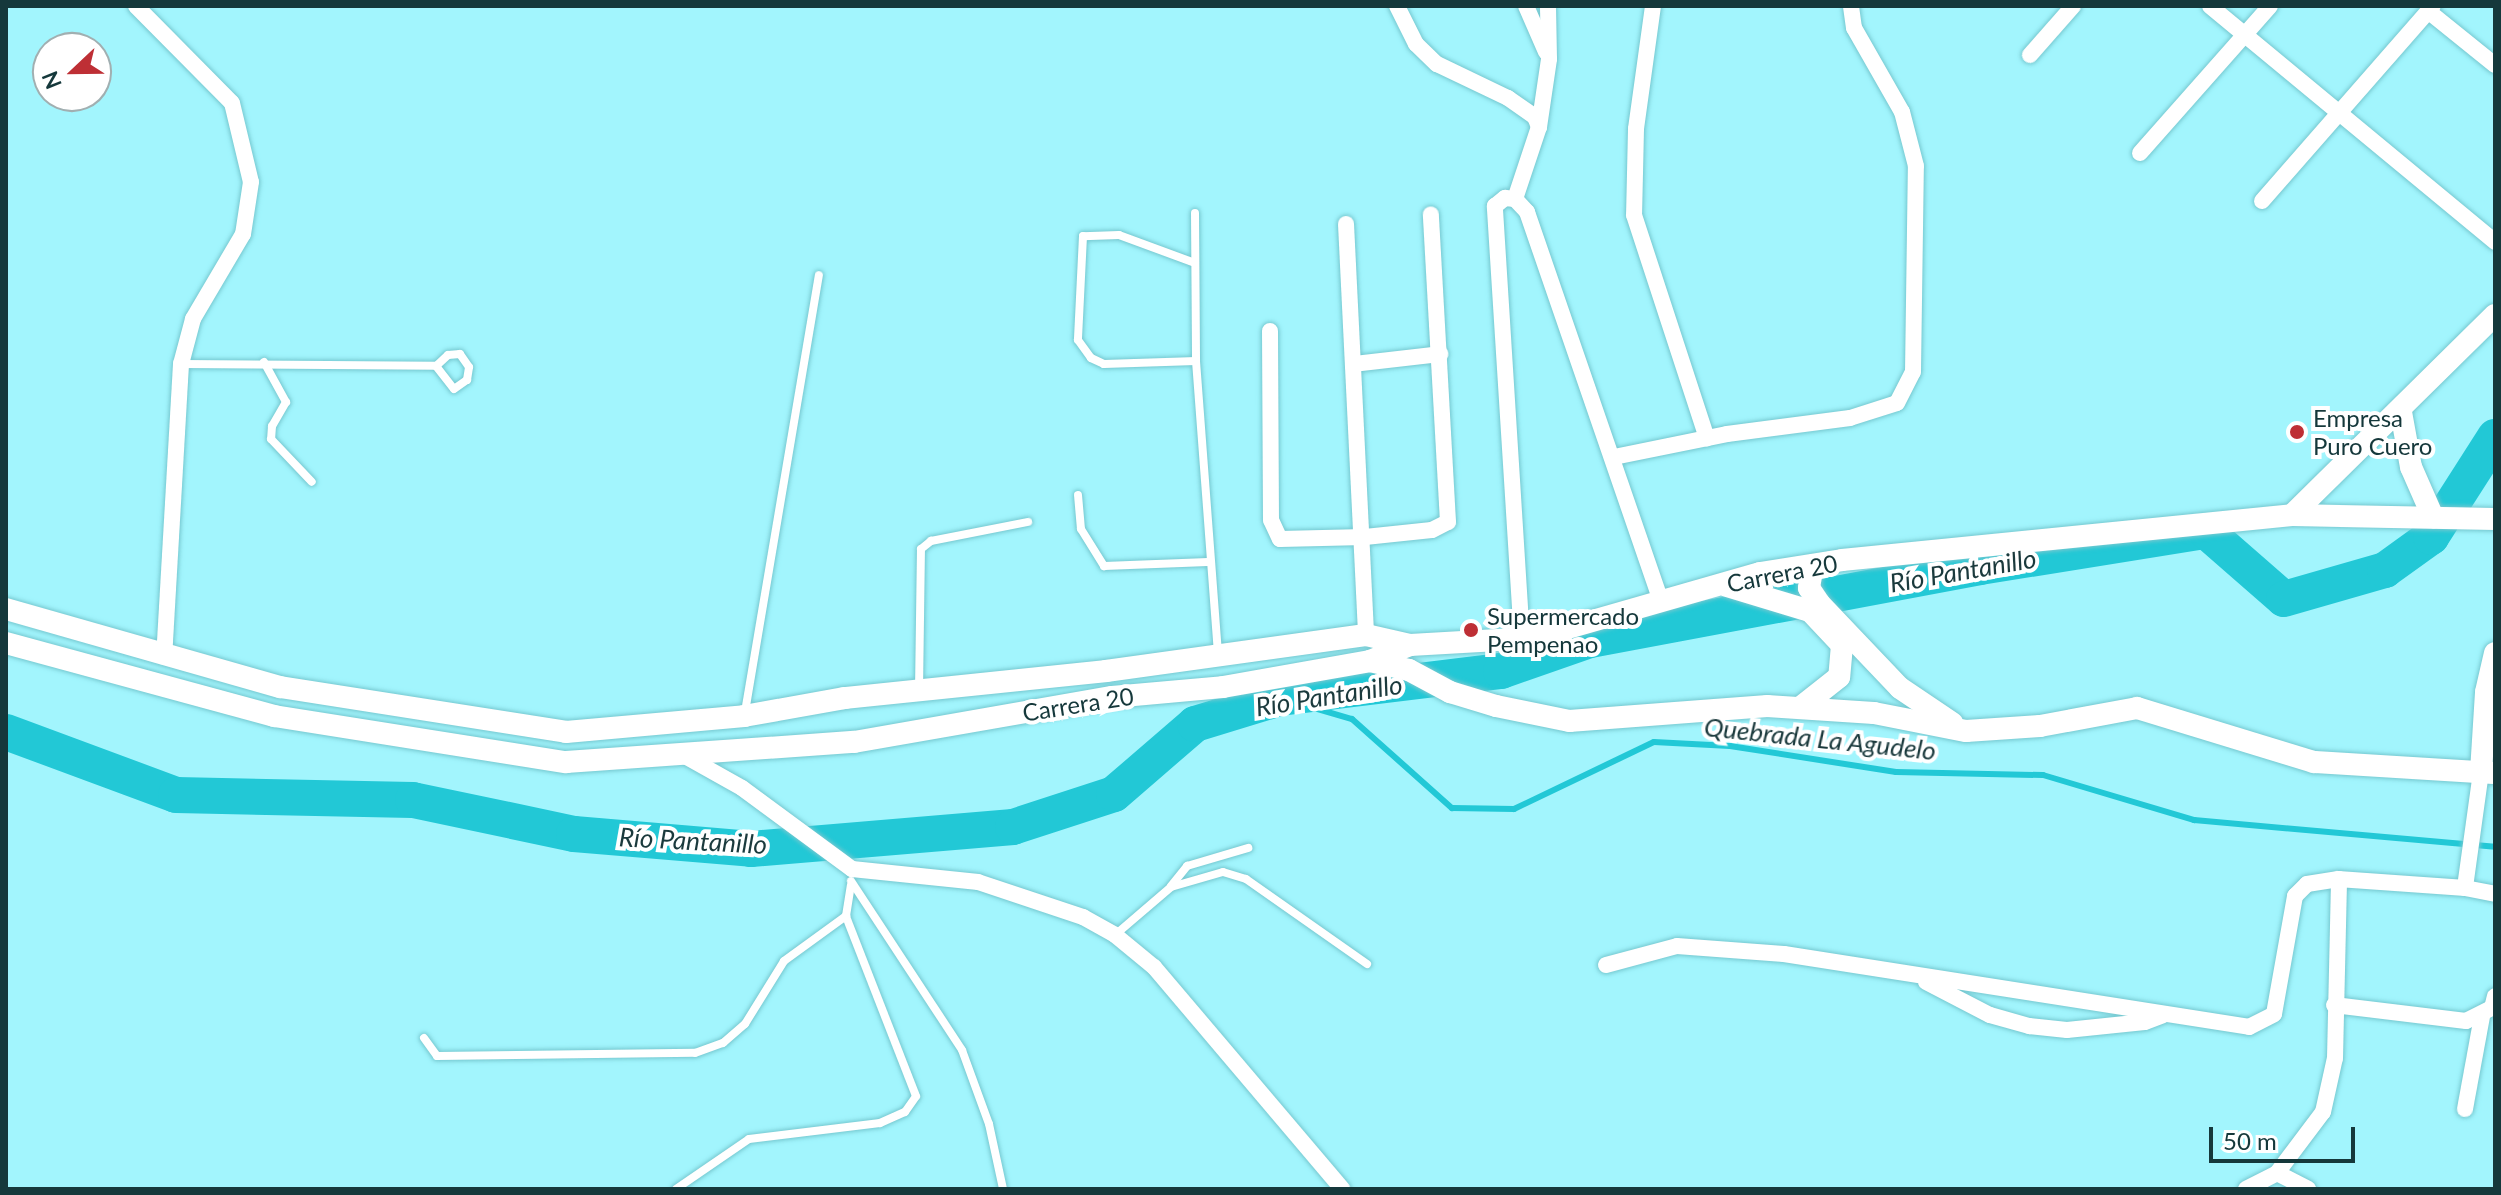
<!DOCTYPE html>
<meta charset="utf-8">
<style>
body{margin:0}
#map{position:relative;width:2501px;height:1195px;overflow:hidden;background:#a2f5fd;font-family:Lato,sans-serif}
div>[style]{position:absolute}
.stream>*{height:6px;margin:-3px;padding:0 3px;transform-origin:3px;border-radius:3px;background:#22c8d6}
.river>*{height:36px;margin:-18px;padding:0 18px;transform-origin:18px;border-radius:18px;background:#22c8d6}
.roads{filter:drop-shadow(0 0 2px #76c8d0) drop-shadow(0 0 2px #76c8d0)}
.lane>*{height:8px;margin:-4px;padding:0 4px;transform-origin:4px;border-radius:4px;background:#fff}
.street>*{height:16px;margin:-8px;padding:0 8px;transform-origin:8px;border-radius:8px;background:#fff}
.secondary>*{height:22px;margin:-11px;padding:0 11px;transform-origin:11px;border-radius:11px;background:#fff}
.dots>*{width:22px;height:22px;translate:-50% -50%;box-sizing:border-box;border:4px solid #fff;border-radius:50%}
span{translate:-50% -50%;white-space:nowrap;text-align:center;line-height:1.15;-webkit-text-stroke:8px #fff;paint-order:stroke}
.poi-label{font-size:24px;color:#15383b}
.left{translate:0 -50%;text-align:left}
.street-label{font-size:24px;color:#15383b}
.water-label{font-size:26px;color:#1b3a3d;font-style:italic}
.frame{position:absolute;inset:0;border:8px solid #15383b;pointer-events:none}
.north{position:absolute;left:32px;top:32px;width:80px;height:80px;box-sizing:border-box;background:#fff;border:2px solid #a1afb1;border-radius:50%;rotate:248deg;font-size:22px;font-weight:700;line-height:32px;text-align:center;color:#15383b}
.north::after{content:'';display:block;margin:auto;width:28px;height:36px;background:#be2f35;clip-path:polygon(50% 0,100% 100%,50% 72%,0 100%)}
.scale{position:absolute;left:2209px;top:1127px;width:146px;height:36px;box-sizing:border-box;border:4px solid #15383b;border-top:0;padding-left:10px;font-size:24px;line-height:28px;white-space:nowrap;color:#15383b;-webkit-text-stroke:6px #fff;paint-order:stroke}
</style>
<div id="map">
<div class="stream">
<i style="left:1280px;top:698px;width:75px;rotate:16.3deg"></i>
<i style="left:1352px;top:719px;width:134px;rotate:41.7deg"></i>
<i style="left:1452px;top:808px;width:62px;rotate:0.9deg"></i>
<i style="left:1514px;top:809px;width:155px;rotate:-25.6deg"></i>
<i style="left:1654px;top:742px;width:76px;rotate:3deg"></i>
<i style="left:1730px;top:746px;width:168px;rotate:8.9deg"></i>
<i style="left:1896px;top:772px;width:147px;rotate:1.2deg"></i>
<i style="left:2043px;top:775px;width:158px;rotate:16.6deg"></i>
<i style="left:2194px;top:820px;width:302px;rotate:5.1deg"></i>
</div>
<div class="river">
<i style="left:6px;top:732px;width:181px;rotate:20.3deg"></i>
<i style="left:176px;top:795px;width:237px;rotate:1.2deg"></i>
<i style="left:413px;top:800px;width:165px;rotate:11.9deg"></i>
<i style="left:574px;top:834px;width:178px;rotate:4.8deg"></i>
<i style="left:751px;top:849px;width:263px;rotate:-4.8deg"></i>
<i style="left:1013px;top:827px;width:106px;rotate:-18.1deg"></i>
<i style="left:1114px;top:794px;width:107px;rotate:-40.8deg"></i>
<i style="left:1195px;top:724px;width:89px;rotate:-17deg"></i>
<i style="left:1280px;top:698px;width:223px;rotate:-7deg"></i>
<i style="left:1501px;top:671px;width:94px;rotate:-19.2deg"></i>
<i style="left:1590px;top:640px;width:397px;rotate:-10.6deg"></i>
<i style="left:1980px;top:567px;width:229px;rotate:-9.1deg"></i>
<i style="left:2206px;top:531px;width:103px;rotate:41.1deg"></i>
<i style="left:2284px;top:599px;width:105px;rotate:-16deg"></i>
<i style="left:2385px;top:570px;width:57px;rotate:-35.7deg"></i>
<i style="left:2431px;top:537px;width:119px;rotate:-57.4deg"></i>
</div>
<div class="roads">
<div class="lane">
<i style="left:1195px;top:213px;width:148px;rotate:89.6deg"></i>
<i style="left:1196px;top:361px;width:296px;rotate:85.7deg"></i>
<i style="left:1195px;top:263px;width:81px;rotate:-159.8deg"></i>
<i style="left:1119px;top:235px;width:36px;rotate:178deg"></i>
<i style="left:1083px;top:236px;width:104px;rotate:92.8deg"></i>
<i style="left:1078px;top:340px;width:22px;rotate:54deg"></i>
<i style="left:1091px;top:358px;width:14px;rotate:25deg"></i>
<i style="left:1104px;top:364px;width:92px;rotate:-1.9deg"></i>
<i style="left:264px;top:362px;width:46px;rotate:61.2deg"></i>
<i style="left:286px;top:402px;width:28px;rotate:120deg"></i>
<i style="left:272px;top:426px;width:13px;rotate:94deg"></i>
<i style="left:271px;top:439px;width:59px;rotate:46.4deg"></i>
<i style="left:181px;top:364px;width:255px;rotate:0.4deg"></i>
<i style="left:436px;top:366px;width:29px;rotate:52deg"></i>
<i style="left:454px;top:389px;width:16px;rotate:-35deg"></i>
<i style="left:467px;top:380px;width:13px;rotate:-81deg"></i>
<i style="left:469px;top:367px;width:16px;rotate:-125deg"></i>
<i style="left:460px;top:354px;width:12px;rotate:175deg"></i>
<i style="left:448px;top:355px;width:16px;rotate:137deg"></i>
<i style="left:1078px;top:495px;width:34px;rotate:85deg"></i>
<i style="left:1081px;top:529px;width:44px;rotate:58.1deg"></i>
<i style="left:1104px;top:566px;width:104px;rotate:-2.2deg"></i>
<i style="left:919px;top:690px;width:141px;rotate:-89.2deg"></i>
<i style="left:921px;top:549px;width:13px;rotate:-39deg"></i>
<i style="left:931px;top:541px;width:99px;rotate:-11.1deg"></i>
<i style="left:745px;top:712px;width:443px;rotate:-80.4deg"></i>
<i style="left:851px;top:881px;width:202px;rotate:56.7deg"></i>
<i style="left:962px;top:1050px;width:79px;rotate:70deg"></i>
<i style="left:989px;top:1124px;width:66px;rotate:77.8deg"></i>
<i style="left:1171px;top:886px;width:26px;rotate:-51deg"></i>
<i style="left:1187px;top:866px;width:64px;rotate:-16.4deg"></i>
<i style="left:1115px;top:935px;width:74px;rotate:-40.6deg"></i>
<i style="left:1171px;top:887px;width:54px;rotate:-16.1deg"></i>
<i style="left:1223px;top:872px;width:24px;rotate:17deg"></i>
<i style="left:1246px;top:879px;width:148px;rotate:35.1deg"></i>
<i style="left:424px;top:1038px;width:22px;rotate:54deg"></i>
<i style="left:437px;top:1056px;width:258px;rotate:-0.7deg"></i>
<i style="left:695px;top:1053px;width:30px;rotate:-20deg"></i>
<i style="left:723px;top:1043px;width:29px;rotate:-41deg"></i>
<i style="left:745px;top:1024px;width:74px;rotate:-58.2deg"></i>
<i style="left:784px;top:961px;width:77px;rotate:-36deg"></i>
<i style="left:846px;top:916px;width:31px;rotate:-81deg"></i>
<i style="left:676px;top:1189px;width:88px;rotate:-34.4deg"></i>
<i style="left:749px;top:1139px;width:132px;rotate:-7deg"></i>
<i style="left:880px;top:1123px;width:27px;rotate:-24deg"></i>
<i style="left:905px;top:1112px;width:19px;rotate:-55deg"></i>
<i style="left:916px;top:1096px;width:193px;rotate:-111.3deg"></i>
</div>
<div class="street">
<i style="left:136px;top:6px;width:136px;rotate:45.3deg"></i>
<i style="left:232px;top:103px;width:81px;rotate:76.5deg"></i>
<i style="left:251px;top:182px;width:53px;rotate:98.7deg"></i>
<i style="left:243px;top:234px;width:99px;rotate:120.5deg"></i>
<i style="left:193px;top:319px;width:47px;rotate:104.9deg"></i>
<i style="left:181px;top:364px;width:293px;rotate:93.3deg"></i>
<i style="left:1397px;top:6px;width:42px;rotate:63.4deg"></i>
<i style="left:1416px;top:44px;width:29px;rotate:44deg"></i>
<i style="left:1437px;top:64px;width:79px;rotate:25.6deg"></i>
<i style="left:1508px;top:98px;width:33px;rotate:35deg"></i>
<i style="left:1535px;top:117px;width:11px;rotate:68deg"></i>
<i style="left:1526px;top:6px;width:50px;rotate:66.5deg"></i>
<i style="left:1653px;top:6px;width:124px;rotate:97.9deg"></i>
<i style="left:1636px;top:129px;width:86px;rotate:91.3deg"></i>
<i style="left:1634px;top:215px;width:235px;rotate:71.9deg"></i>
<i style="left:2210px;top:6px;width:370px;rotate:39.6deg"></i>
<i style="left:2428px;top:11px;width:86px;rotate:38.9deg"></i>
<i style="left:2030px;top:55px;width:65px;rotate:-48.7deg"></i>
<i style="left:2140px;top:153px;width:196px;rotate:-48.5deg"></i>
<i style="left:1515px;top:199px;width:76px;rotate:-71.6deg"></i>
<i style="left:1539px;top:127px;width:69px;rotate:-81.6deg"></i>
<i style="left:1549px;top:59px;width:53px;rotate:-91.1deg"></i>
<i style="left:2262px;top:201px;width:259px;rotate:-48.8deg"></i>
<i style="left:1346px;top:224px;width:411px;rotate:87.2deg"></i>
<i style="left:1270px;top:331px;width:189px;rotate:89.7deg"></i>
<i style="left:1271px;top:520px;width:21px;rotate:65deg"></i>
<i style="left:1280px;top:539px;width:85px;rotate:-1.3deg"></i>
<i style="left:1365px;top:537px;width:67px;rotate:-6deg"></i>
<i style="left:1432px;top:530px;width:18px;rotate:-27deg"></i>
<i style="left:1448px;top:522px;width:308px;rotate:-93.2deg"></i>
<i style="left:1354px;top:364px;width:87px;rotate:-6.6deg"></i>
<i style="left:1614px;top:457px;width:115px;rotate:-11.5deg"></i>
<i style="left:1727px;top:434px;width:124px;rotate:-7.4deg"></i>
<i style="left:1850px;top:418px;width:49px;rotate:-17.7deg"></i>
<i style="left:1897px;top:403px;width:35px;rotate:-63deg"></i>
<i style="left:1913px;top:372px;width:206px;rotate:-89.2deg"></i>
<i style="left:1916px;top:166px;width:56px;rotate:-104.5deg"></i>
<i style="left:1902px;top:112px;width:97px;rotate:-119.7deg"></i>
<i style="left:1854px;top:28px;width:22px;rotate:-98deg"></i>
<i style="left:1522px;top:639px;width:434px;rotate:-93.6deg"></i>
<i style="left:1495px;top:206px;width:13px;rotate:-39deg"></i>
<i style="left:1505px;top:198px;width:10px;rotate:6deg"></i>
<i style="left:1515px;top:199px;width:18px;rotate:47deg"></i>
<i style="left:1527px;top:212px;width:411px;rotate:71deg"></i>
<i style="left:685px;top:756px;width:65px;rotate:29.3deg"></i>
<i style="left:742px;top:788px;width:137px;rotate:36.4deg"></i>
<i style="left:852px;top:869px;width:127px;rotate:5.9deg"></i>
<i style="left:978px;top:882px;width:111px;rotate:18.4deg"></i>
<i style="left:1083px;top:917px;width:37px;rotate:29deg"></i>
<i style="left:1115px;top:935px;width:50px;rotate:39.4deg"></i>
<i style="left:1154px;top:967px;width:291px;rotate:49.7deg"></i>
<i style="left:2481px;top:772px;width:117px;rotate:97.9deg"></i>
<i style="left:2465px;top:888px;width:31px;rotate:11deg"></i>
<i style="left:1606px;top:965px;width:73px;rotate:-15deg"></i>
<i style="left:1677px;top:946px;width:107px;rotate:4.3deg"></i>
<i style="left:1784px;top:954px;width:471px;rotate:8.9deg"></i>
<i style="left:2249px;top:1027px;width:28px;rotate:-27deg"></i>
<i style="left:2274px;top:1014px;width:120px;rotate:-79.9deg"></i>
<i style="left:2295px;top:896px;width:17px;rotate:-45deg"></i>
<i style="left:2307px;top:884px;width:32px;rotate:-9deg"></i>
<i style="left:2339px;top:879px;width:126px;rotate:4.1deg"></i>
<i style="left:1926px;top:982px;width:72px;rotate:27.3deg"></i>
<i style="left:1990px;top:1015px;width:41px;rotate:15.8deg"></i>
<i style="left:2029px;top:1026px;width:38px;rotate:6deg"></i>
<i style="left:2067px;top:1030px;width:78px;rotate:-5.9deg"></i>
<i style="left:2145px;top:1022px;width:19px;rotate:-21deg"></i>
<i style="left:2334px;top:1005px;width:133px;rotate:6.9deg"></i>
<i style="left:2466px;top:1021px;width:29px;rotate:-27deg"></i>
<i style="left:2492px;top:1008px;width:12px;rotate:-76deg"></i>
<i style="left:2465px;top:1109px;width:95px;rotate:-79.6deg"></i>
<i style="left:2277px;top:1173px;width:35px;rotate:27deg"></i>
<i style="left:2246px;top:1189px;width:35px;rotate:-27deg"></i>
<i style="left:2277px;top:1173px;width:76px;rotate:-53deg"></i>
<i style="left:2323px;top:1112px;width:55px;rotate:-77.5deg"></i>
<i style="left:2335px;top:1058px;width:179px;rotate:-88.7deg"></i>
</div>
<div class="secondary">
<i style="left:2401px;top:412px;width:56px;rotate:79.7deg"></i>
<i style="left:2411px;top:467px;width:55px;rotate:66.3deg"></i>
<i style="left:2292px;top:515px;width:285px;rotate:-44.6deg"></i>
<i style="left:1813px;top:565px;width:23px;rotate:100deg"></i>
<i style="left:1809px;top:588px;width:18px;rotate:56deg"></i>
<i style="left:1819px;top:603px;width:117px;rotate:46.4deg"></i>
<i style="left:1900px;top:688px;width:63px;rotate:33.9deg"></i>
<i style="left:1727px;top:586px;width:87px;rotate:16.8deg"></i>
<i style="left:1810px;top:611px;width:47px;rotate:46.7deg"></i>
<i style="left:1842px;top:645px;width:32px;rotate:95deg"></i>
<i style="left:1839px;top:677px;width:48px;rotate:141.7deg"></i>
<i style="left:6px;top:609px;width:285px;rotate:15.9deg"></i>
<i style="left:280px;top:687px;width:290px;rotate:8.9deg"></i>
<i style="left:566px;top:732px;width:179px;rotate:-5.1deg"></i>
<i style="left:744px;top:716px;width:103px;rotate:-10.1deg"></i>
<i style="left:845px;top:698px;width:262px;rotate:-5.9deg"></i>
<i style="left:1106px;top:671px;width:262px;rotate:-7.9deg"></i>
<i style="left:1366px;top:635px;width:45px;rotate:12.8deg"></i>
<i style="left:1410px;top:645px;width:123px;rotate:-3.3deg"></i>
<i style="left:1533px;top:638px;width:236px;rotate:-16deg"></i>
<i style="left:1760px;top:573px;width:83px;rotate:-9deg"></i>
<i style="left:1842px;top:560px;width:452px;rotate:-5.7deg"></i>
<i style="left:2292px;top:515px;width:203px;rotate:1.1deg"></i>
<i style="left:6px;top:643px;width:278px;rotate:15.2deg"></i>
<i style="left:274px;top:716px;width:296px;rotate:9deg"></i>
<i style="left:566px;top:762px;width:289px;rotate:-4deg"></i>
<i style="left:854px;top:742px;width:262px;rotate:-9.9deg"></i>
<i style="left:1112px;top:697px;width:111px;rotate:-5.1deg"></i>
<i style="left:1223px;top:687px;width:149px;rotate:-10deg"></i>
<i style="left:1370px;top:661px;width:43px;rotate:-21.8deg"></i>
<i style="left:1370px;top:661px;width:40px;rotate:13deg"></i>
<i style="left:1409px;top:670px;width:47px;rotate:28.2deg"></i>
<i style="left:1450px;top:692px;width:48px;rotate:16.9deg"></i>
<i style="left:1496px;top:706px;width:75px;rotate:11.6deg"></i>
<i style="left:1569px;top:721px;width:199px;rotate:-4.3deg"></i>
<i style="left:1767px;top:706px;width:107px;rotate:3.7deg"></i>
<i style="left:1874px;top:713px;width:94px;rotate:11.1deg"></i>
<i style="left:1966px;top:731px;width:74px;rotate:-3.9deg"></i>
<i style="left:2040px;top:726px;width:99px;rotate:-10.5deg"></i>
<i style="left:2137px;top:708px;width:185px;rotate:17deg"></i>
<i style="left:2314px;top:762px;width:181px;rotate:3.5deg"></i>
<i style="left:2481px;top:772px;width:80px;rotate:-86.4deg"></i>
<i style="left:2486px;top:692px;width:40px;rotate:-77deg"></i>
</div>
</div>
<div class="dots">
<i style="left:2297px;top:432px;background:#be2f35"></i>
<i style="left:1471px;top:630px;background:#be2f35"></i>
</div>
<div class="poi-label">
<span class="left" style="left:2313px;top:432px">Empresa<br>Puro Cuero</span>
<span class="left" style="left:1487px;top:630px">Supermercado<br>Pempenao</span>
</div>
<div class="street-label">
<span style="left:1782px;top:573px;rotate:-11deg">Carrera 20</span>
<span style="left:1078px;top:704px;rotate:-9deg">Carrera 20</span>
</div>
<div class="water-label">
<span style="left:1963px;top:571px;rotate:-10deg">Río Pantanillo</span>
<span style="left:1329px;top:696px;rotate:-9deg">Río Pantanillo</span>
<span style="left:1820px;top:739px;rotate:6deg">Quebrada La Agudelo</span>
<span style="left:693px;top:841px;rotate:3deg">Río Pantanillo</span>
</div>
<div class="frame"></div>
<div class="north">N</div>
<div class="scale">50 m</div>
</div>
